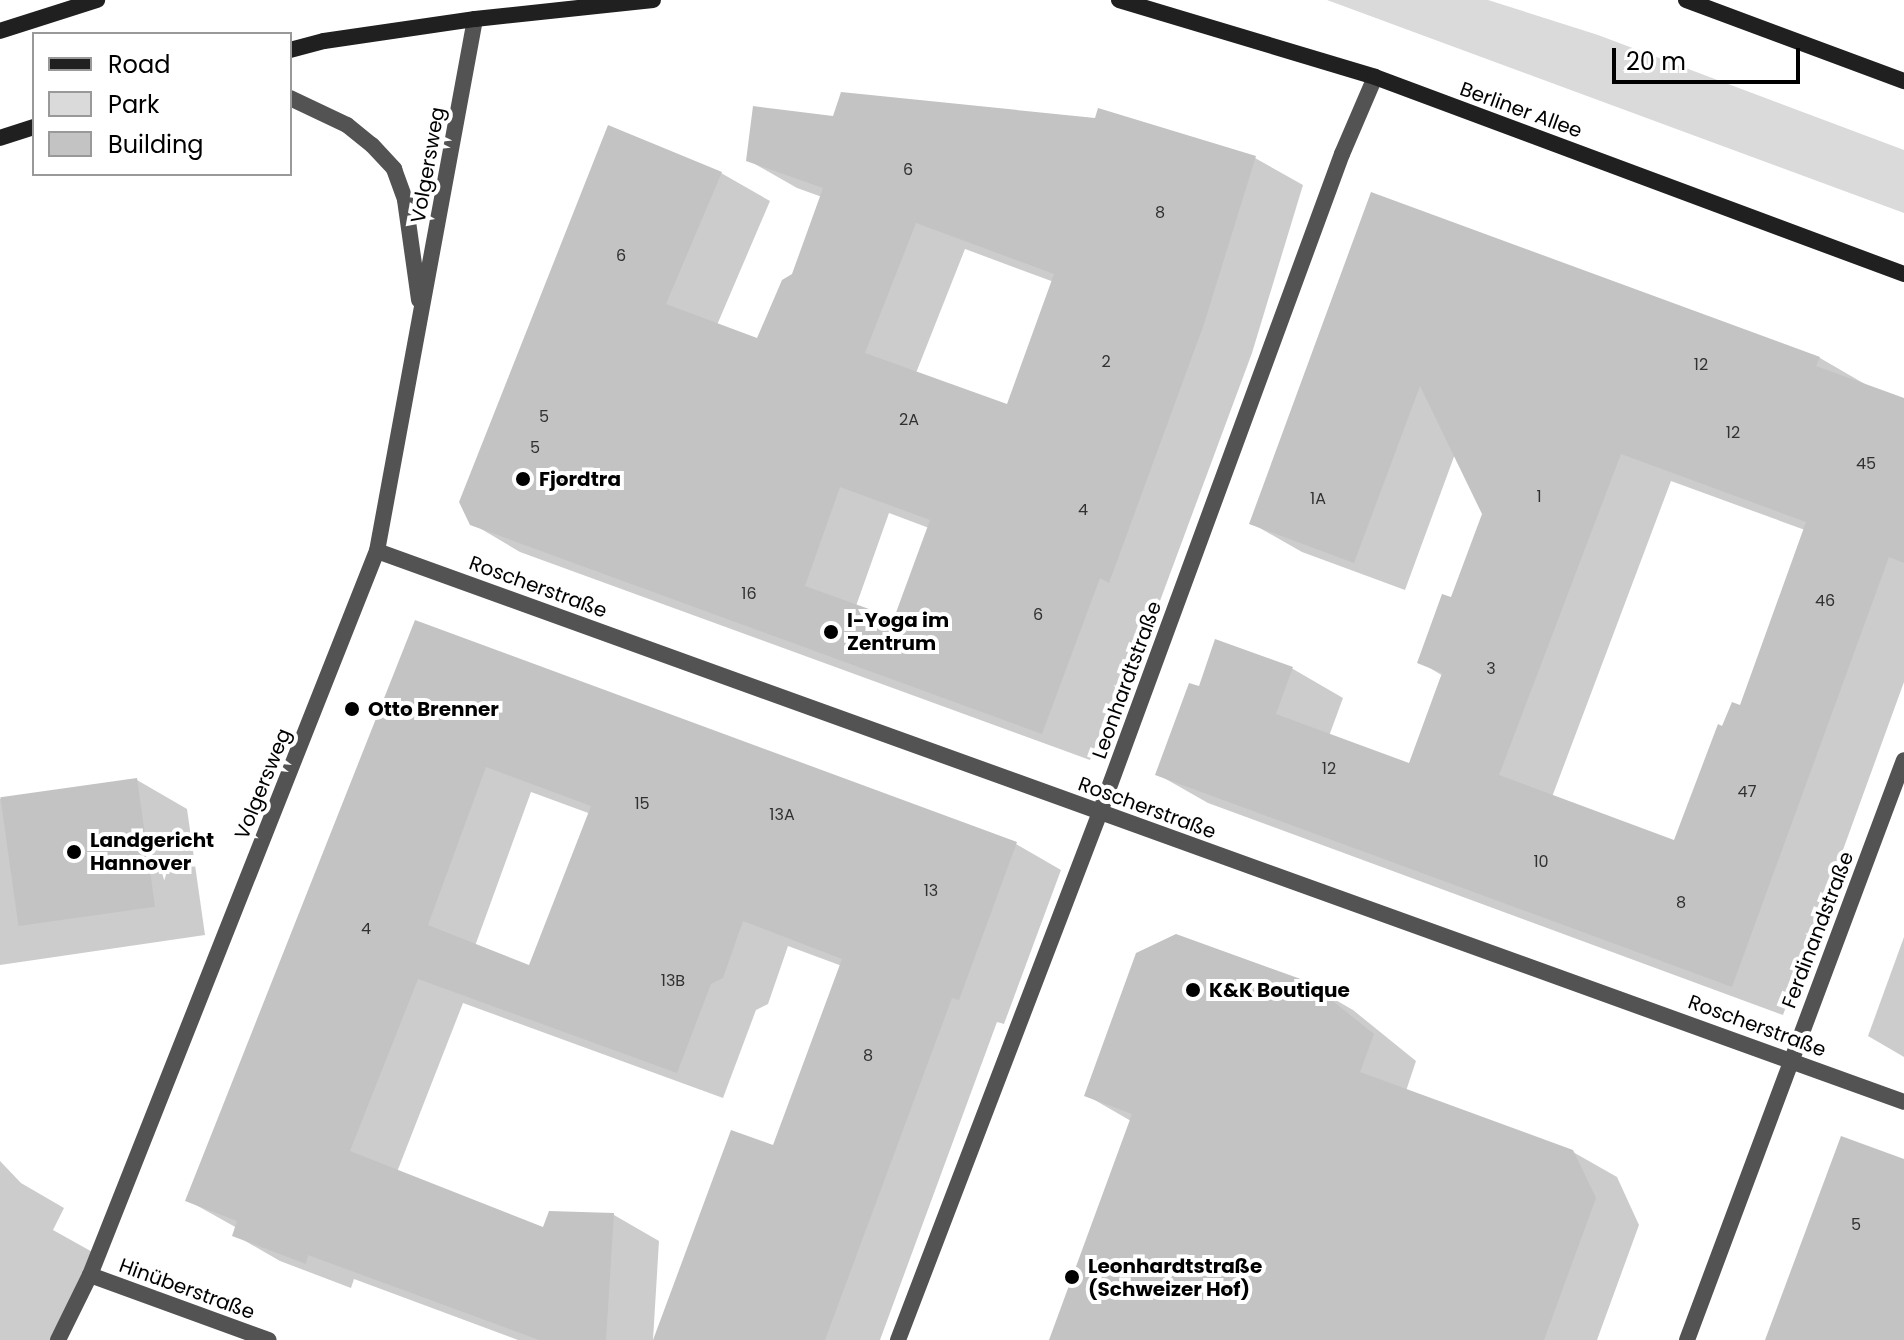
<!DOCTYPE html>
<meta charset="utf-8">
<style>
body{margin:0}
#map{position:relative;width:1904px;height:1340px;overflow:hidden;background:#fff;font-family:Poppins,sans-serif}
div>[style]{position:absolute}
.green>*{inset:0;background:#dadada}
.shadow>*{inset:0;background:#0003}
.building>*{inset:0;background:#c3c3c3;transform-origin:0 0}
.minor>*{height:16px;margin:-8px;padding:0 8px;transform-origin:8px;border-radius:8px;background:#535353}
.secondary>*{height:16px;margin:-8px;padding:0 8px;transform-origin:8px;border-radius:8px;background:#202020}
.dots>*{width:22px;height:22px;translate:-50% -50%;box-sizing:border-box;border:4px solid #fff;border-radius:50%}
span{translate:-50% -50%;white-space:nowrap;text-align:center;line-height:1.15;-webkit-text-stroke:8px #fff;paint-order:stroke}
.number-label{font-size:16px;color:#313131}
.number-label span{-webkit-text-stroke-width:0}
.street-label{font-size:20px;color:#000}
.poi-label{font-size:20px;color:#000;font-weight:700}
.left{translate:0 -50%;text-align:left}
.legend{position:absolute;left:32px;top:32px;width:260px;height:144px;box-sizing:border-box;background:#fff;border:2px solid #999;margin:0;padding:10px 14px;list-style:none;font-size:24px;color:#000}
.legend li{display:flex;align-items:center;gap:16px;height:40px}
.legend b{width:40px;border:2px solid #999}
.scale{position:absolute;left:1612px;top:48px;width:188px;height:36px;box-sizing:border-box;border:4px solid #000;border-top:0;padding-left:10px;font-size:24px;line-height:28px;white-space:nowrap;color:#000;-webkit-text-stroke:6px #fff;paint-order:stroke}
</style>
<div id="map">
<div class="green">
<i style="clip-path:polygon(1327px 0,1488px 0,1598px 35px,1904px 150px,1904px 213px)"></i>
</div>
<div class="shadow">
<i style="clip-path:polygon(evenodd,834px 118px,1096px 120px,1255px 158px,1303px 185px,1252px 353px,1157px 609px,1148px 604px,1090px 760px,520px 552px,471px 523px,721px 173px,770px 201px,717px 325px,758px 340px,794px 276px,822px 197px,797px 188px,748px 160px,834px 118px,965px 249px,1054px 282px,1008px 407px,916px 373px,965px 249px,834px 118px,889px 513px,929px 528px,896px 621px,856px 606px,889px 513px)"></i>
<i style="clip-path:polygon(evenodd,1373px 194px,1820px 358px,1870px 387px,1904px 401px,1904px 682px,1783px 1015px,1208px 803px,1157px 774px,1200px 688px,1217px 642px,1293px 669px,1343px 698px,1329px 736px,1410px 765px,1443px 676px,1420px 662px,1452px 600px,1484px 513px,1455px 454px,1405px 590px,1302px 552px,1251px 523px,1373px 194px,1671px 481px,1805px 530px,1741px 707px,1723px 728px,1675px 842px,1552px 797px,1671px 481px)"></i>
<i style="clip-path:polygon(evenodd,416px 623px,1016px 844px,1061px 870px,1004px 1024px,997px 1022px,880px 1340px,655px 1340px,775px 1148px,842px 966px,788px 946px,768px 1004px,756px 1010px,723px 1098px,463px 1003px,397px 1172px,544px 1230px,614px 1215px,659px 1241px,653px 1340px,518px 1340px,354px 1279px,351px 1288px,280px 1261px,235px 1235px,237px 1228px,187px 1200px,416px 623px,531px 792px,591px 814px,530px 968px,475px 946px,531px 792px)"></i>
<i style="clip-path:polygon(137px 780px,187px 809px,205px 935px,0 965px,0 799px)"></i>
<i style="clip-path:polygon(1904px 937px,1904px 1057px,1868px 1036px)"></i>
<i style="clip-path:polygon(1308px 984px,1353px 1010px,1416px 1061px,1406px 1091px,1573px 1152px,1617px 1177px,1639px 1225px,1597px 1340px,1051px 1340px,1131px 1121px,1086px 1095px)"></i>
<i style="clip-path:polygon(0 1161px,21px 1183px,64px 1208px,53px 1230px,96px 1254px,55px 1340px,0 1340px)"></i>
</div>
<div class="building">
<i style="clip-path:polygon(evenodd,841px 92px,1095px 118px,1098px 108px,1256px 156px,1204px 324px,1109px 583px,1100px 578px,1042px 734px,470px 525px,459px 502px,608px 125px,722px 172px,666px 304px,757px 338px,782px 280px,792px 274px,823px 188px,746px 161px,753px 106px,833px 116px,841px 92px,916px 223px,1054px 274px,1007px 404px,865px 353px,916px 223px,841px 92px,840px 487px,930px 520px,894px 618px,805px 586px,840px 487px)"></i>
<i style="clip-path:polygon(evenodd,1371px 192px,1820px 357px,1816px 366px,1904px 398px,1904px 563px,1889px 557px,1732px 987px,1155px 775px,1189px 683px,1199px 686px,1215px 639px,1293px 667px,1276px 714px,1409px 763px,1442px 673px,1417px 663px,1442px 594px,1451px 597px,1482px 514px,1420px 386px,1354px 563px,1249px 524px,1371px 192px,1621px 454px,1806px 522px,1740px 705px,1732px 702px,1722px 726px,1718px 724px,1674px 840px,1499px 775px,1621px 454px)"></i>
<i style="clip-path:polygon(evenodd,415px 620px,1017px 842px,959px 1000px,952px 998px,825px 1340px,653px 1340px,731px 1130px,773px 1145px,842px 959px,743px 921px,723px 978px,711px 984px,677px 1073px,418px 979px,350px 1151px,543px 1227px,549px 1211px,614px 1213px,606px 1340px,539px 1340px,308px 1255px,306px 1264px,232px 1236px,237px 1221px,185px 1201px,415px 620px,486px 767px,591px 806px,529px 965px,428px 925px,486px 767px)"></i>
<i style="left:137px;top:778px;width:130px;height:138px;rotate:82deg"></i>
<i style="clip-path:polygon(1176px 934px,1309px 982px,1374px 1034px,1360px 1072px,1573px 1150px,1596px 1198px,1544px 1340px,1049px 1340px,1132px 1114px,1084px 1096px,1136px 953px)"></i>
<i style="clip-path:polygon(1841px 1136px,1904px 1159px,1904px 1340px,1765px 1340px)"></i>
</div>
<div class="minor">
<i style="left:290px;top:98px;width:63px;rotate:25.3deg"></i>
<i style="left:347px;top:125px;width:32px;rotate:39deg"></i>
<i style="left:372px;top:145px;width:33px;rotate:47deg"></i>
<i style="left:394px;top:169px;width:33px;rotate:70deg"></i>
<i style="left:405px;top:200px;width:101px;rotate:82deg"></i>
<i style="left:377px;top:551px;width:1623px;rotate:19.84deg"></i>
<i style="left:90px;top:1275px;width:190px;rotate:20deg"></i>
<i style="left:58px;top:1340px;width:72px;rotate:-63.8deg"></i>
<i style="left:90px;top:1275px;width:779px;rotate:-68.38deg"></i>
<i style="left:377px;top:551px;width:541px;rotate:-79.56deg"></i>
<i style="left:898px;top:1340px;width:565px;rotate:-69.06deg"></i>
<i style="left:1100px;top:812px;width:701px;rotate:-69.81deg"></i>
<i style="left:1342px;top:154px;width:84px;rotate:-66.8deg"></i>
<i style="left:1687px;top:1340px;width:619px;rotate:-69.49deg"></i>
</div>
<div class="secondary">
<i style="left:1119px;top:0;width:267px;rotate:16.7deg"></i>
<i style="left:1375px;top:77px;width:564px;rotate:20.43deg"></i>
<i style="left:1686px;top:0;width:233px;rotate:20.4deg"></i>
<i style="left:0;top:31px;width:102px;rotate:-17.7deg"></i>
<i style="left:290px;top:50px;width:35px;rotate:-15deg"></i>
<i style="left:324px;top:41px;width:153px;rotate:-8.3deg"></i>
<i style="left:475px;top:19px;width:179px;rotate:-6.1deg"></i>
<i style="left:0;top:138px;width:36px;rotate:-18deg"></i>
</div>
<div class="dots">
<i style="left:523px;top:479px;background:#000"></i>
<i style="left:831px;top:632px;background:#000"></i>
<i style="left:352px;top:709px;background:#000"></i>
<i style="left:74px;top:852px;background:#000"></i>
<i style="left:1193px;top:990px;background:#000"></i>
<i style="left:1072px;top:1277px;background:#000"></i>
</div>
<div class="number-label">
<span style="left:908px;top:170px">6</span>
<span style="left:1160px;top:213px">8</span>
<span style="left:621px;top:256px">6</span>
<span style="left:1106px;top:362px">2</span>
<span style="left:1701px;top:365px">12</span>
<span style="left:544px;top:417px">5</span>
<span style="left:909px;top:420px">2A</span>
<span style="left:1733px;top:433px">12</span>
<span style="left:535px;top:448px">5</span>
<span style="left:1866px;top:464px">45</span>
<span style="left:1539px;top:497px">1</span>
<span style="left:1318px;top:499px">1A</span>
<span style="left:1083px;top:510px">4</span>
<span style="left:749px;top:594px">16</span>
<span style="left:1825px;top:601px">46</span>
<span style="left:1038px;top:615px">6</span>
<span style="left:1491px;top:669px">3</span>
<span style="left:1329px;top:769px">12</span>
<span style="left:1747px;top:792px">47</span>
<span style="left:642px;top:804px">15</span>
<span style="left:782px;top:815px">13A</span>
<span style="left:1541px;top:862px">10</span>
<span style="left:931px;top:891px">13</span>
<span style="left:1681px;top:903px">8</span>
<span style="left:366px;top:929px">4</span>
<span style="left:673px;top:981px">13B</span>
<span style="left:868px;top:1056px">8</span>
<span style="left:1856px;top:1225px">5</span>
</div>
<div class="street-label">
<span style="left:1521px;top:110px;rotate:20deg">Berliner Allee</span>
<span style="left:428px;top:165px;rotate:-80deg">Volgersweg</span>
<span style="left:538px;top:587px;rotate:20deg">Roscherstraße</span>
<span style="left:1127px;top:680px;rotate:-70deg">Leonhardtstraße</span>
<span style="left:263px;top:784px;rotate:-68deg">Volgersweg</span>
<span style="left:1147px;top:808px;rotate:20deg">Roscherstraße</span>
<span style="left:1818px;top:930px;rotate:-69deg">Ferdinandstraße</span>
<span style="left:1757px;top:1026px;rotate:20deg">Roscherstraße</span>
<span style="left:187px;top:1289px;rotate:20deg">Hinüberstraße</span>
</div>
<div class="poi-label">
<span class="left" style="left:539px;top:479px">Fjordtra</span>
<span class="left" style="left:847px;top:632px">I-Yoga im<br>Zentrum</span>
<span class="left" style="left:368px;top:709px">Otto Brenner</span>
<span class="left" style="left:90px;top:852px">Landgericht<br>Hannover</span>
<span class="left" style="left:1209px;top:990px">K&amp;K Boutique</span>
<span class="left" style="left:1088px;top:1278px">Leonhardtstraße<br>(Schweizer Hof)</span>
</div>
<ul class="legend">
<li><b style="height:10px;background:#202020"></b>Road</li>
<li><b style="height:22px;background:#dadada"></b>Park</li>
<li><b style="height:22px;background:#c3c3c3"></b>Building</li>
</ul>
<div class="scale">20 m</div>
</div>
